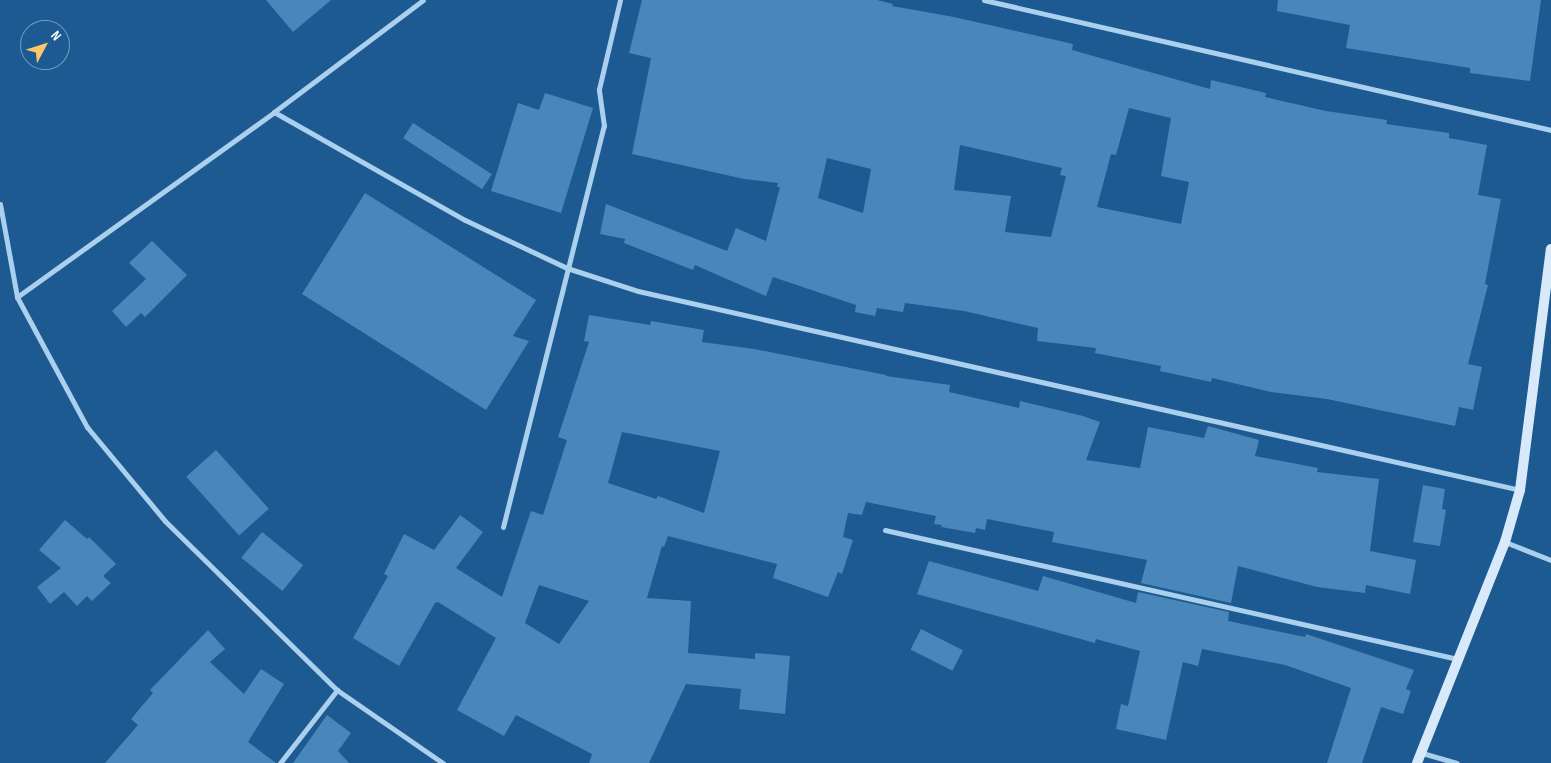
<!DOCTYPE html>
<style>
body{margin:0}
#map{position:relative;width:1551px;height:763px;overflow:hidden;background:#1c5a91;font-family:"Sofia Sans Condensed",sans-serif}
div>[style]{position:absolute}
.building>*{inset:0;background:#4986ba;transform-origin:0 0}
.street>*{height:5px;margin:-2.5px;padding:0 2.5px;transform-origin:2.5px;border-radius:2.5px;background:#abd0ee}
.secondary>*{height:10px;margin:-5px;padding:0 5px;transform-origin:5px;border-radius:5px;background:#d8eafa}
span{translate:-50% -50%;white-space:nowrap;text-align:center;line-height:1.15;-webkit-text-stroke:5px #1c5a91;paint-order:stroke}
.north{position:absolute;left:20px;top:20px;width:50px;height:50px;box-sizing:border-box;background:#1c5a91;border:1px solid #779cbd;border-radius:50%;rotate:50deg;font-size:14px;font-weight:700;line-height:20px;text-align:center;color:#fff}
.north::after{content:'';display:block;margin:auto;width:18px;height:22px;background:#ffc569;clip-path:polygon(50% 0,100% 100%,50% 72%,0 100%)}
</style>
<div id="map">
<div class="building">
<i style="clip-path:polygon(266px 0,331px 0,293px 32px)"></i>
<i style="clip-path:polygon(evenodd,642px 0,877px 0,893px 4px,892px 6px,954px 17px,1073px 44px,1072px 50px,1210px 89px,1211px 80px,1266px 93px,1265px 97px,1326px 111px,1387px 120px,1386px 124px,1449px 133px,1449px 138px,1487px 145px,1478px 195px,1501px 199px,1485px 284px,1488px 285px,1468px 364px,1482px 367px,1473px 410px,1459px 407px,1455px 426px,1327px 399px,1271px 392px,1212px 378px,1211px 382px,1160px 371px,1161px 366px,1095px 353px,1096px 348px,1037px 341px,1038px 328px,964px 311px,905px 303px,903px 312px,877px 308px,875px 316px,855px 312px,856px 305px,773px 277px,766px 296px,695px 265px,693px 270px,624px 243px,625px 239px,600px 234px,606px 204px,727px 251px,736px 228px,766px 241px,780px 187px,777px 187px,778px 183px,744px 179px,632px 154px,651px 58px,629px 53px,642px 0,1129px 108px,1171px 118px,1161px 176px,1189px 182px,1181px 224px,1097px 207px,1111px 154px,1116px 155px,1129px 108px,642px 0,960px 145px,1062px 168px,1060px 175px,1066px 176px,1051px 237px,1005px 232px,1011px 196px,954px 190px,960px 145px,642px 0,827px 158px,871px 169px,863px 213px,818px 198px,827px 158px)"></i>
<i style="clip-path:polygon(1278px 0,1541px 0,1530px 81px,1470px 73px,1470px 68px,1346px 48px,1350px 25px,1277px 11px)"></i>
<i style="clip-path:polygon(545px 93px,593px 108px,561px 213px,491px 191px,518px 103px,539px 110px)"></i>
<i style="left:413px;top:123px;width:94px;height:18px;rotate:33deg"></i>
<i style="clip-path:polygon(365px 193px,536px 300px,513px 336px,529px 341px,486px 410px,302px 294px)"></i>
<i style="clip-path:polygon(152px 241px,187px 275px,145px 317px,141px 313px,126px 327px,112px 311px,146px 279px,129px 263px)"></i>
<i style="clip-path:polygon(evenodd,589px 315px,650px 325px,651px 321px,704px 330px,702px 342px,754px 349px,886px 375px,886px 376px,950px 385px,949px 392px,1019px 408px,1020px 401px,1083px 416px,1100px 422px,1086px 460px,1140px 468px,1148px 427px,1204px 438px,1208px 426px,1259px 440px,1255px 456px,1318px 468px,1317px 472px,1379px 479px,1370px 551px,1416px 560px,1410px 594px,1366px 585px,1365px 593px,1317px 587px,1238px 566px,1231px 603px,1141px 583px,1147px 560px,1052px 542px,1054px 532px,987px 519px,985px 530px,976px 528px,975px 533px,941px 527px,942px 525px,934px 524px,936px 516px,866px 502px,862px 515px,848px 513px,843px 537px,853px 540px,842px 574px,838px 572px,828px 597px,773px 578px,777px 564px,668px 536px,664px 547px,662px 546px,647px 598px,691px 601px,688px 653px,755px 659px,755px 653px,790px 656px,785px 714px,739px 709px,741px 689px,686px 684px,649px 763px,589px 763px,592px 754px,516px 715px,504px 736px,457px 710px,496px 638px,438px 602px,435px 603px,399px 666px,353px 638px,388px 576px,384px 574px,404px 534px,434px 550px,460px 515px,483px 532px,456px 568px,502px 597px,531px 511px,543px 515px,567px 440px,558px 437px,589px 342px,584px 341px,589px 315px,622px 432px,720px 451px,704px 513px,658px 496px,656px 499px,608px 483px,622px 432px,589px 315px,539px 585px,589px 601px,559px 644px,525px 623px,539px 585px)"></i>
<i style="left:216px;top:450px;width:79px;height:40px;rotate:48deg"></i>
<i style="clip-path:polygon(1423px 485px,1445px 489px,1442px 509px,1446px 510px,1440px 546px,1413px 542px)"></i>
<i style="clip-path:polygon(65px 520px,87px 539px,89px 537px,116px 564px,103px 576px,111px 583px,92px 601px,87px 596px,77px 606px,64px 592px,50px 604px,37px 587px,61px 568px,39px 550px)"></i>
<i style="left:262px;top:532px;width:53px;height:33px;rotate:39deg"></i>
<i style="clip-path:polygon(929px 561px,1038px 591px,1043px 576px,1136px 603px,1138px 592px,1229px 612px,1228px 621px,1305px 637px,1306px 634px,1414px 670px,1406px 689px,1411px 691px,1403px 714px,1381px 707px,1362px 763px,1327px 763px,1351px 688px,1285px 665px,1202px 649px,1198px 666px,1183px 662px,1166px 740px,1116px 729px,1121px 704px,1128px 706px,1140px 651px,1096px 639px,1095px 643px,917px 594px)"></i>
<i style="left:921px;top:629px;width:47px;height:23px;rotate:27deg"></i>
<i style="clip-path:polygon(208px 630px,225px 649px,210px 662px,244px 694px,261px 669px,284px 684px,248px 742px,276px 763px,105px 763px,138px 725px,131px 719px,153px 693px,150px 690px)"></i>
<i style="clip-path:polygon(327px 715px,351px 733px,338px 751px,349px 763px,293px 763px)"></i>
</div>
<div class="street">
<i style="left:984px;top:0;width:582px;rotate:12.91deg"></i>
<i style="left:274px;top:112px;width:219px;rotate:29.5deg"></i>
<i style="left:465px;top:220px;width:113px;rotate:25.2deg"></i>
<i style="left:567px;top:268px;width:75px;rotate:17.9deg"></i>
<i style="left:638px;top:291px;width:904px;rotate:12.71deg"></i>
<i style="left:0;top:204px;width:95px;rotate:79.6deg"></i>
<i style="left:17px;top:297px;width:148px;rotate:61.7deg"></i>
<i style="left:87px;top:427px;width:122px;rotate:50.3deg"></i>
<i style="left:165px;top:521px;width:241px;rotate:44.5deg"></i>
<i style="left:337px;top:690px;width:129px;rotate:34.6deg"></i>
<i style="left:17px;top:297px;width:317px;rotate:-35.7deg"></i>
<i style="left:274px;top:112px;width:186px;rotate:-36.9deg"></i>
<i style="left:503px;top:527px;width:414px;rotate:-75.9deg"></i>
<i style="left:604px;top:126px;width:37px;rotate:-98deg"></i>
<i style="left:599px;top:89px;width:91px;rotate:-76.7deg"></i>
<i style="left:885px;top:530px;width:587px;rotate:12.69deg"></i>
<i style="left:1505px;top:542px;width:49px;rotate:21.4deg"></i>
<i style="left:1422px;top:753px;width:36px;rotate:16deg"></i>
<i style="left:280px;top:763px;width:93px;rotate:-52deg"></i>
</div>
<div class="secondary">
<i style="left:1417px;top:763px;width:238px;rotate:-68.3deg"></i>
<i style="left:1505px;top:542px;width:54px;rotate:-73.9deg"></i>
<i style="left:1520px;top:490px;width:243px;rotate:-82.7deg"></i>
</div>
<div class="north">N</div>
</div>
